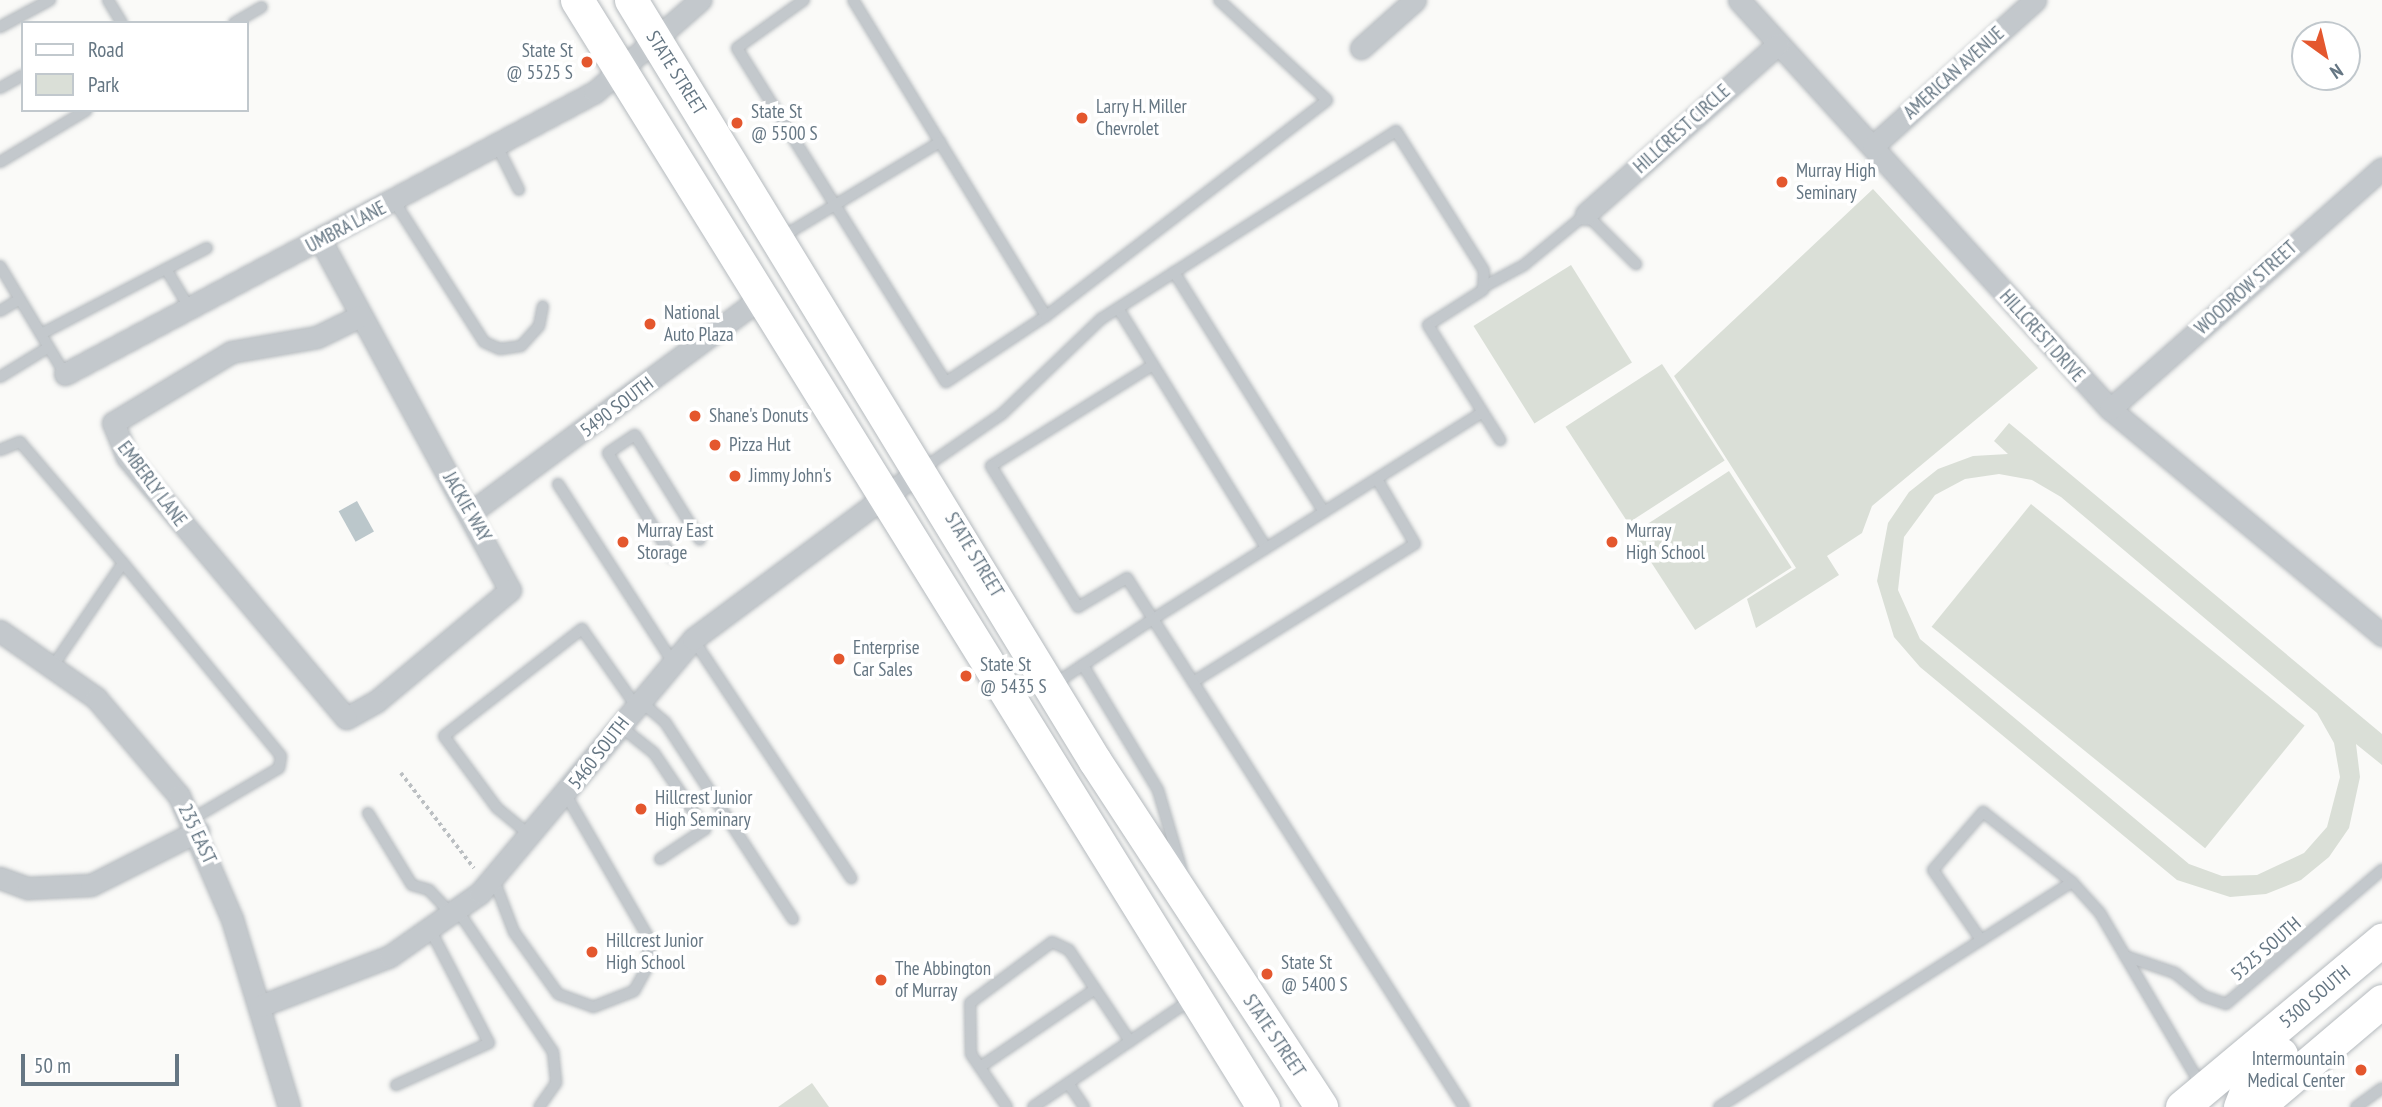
<!DOCTYPE html>
<style>
body{margin:0}
#map{position:relative;width:2382px;height:1107px;overflow:hidden;background:#fafaf8;font-family:"PT Sans Narrow",sans-serif}
div>[style]{position:absolute}
.green>*{inset:0;background:#dadfd7;transform-origin:0 0}
.water>*{inset:0;background:#bbc7cb;transform-origin:0 0}
.path>*{height:3.5px;margin-top:-1.75px;transform-origin:0;background:repeating-linear-gradient(90deg,#bbbfc2 0 3.5px,transparent 0 7px)}
.roads{filter:drop-shadow(0 0 2px #b5babe) drop-shadow(0 0 2px #b5babe)}
.lane>*{height:10px;margin:-5px;padding:0 5px;transform-origin:5px;border-radius:5px;background:#c3c8cc}
.street>*{height:21px;margin:-10.5px;padding:0 10.5px;transform-origin:10.5px;border-radius:10.5px;background:#c3c8cc}
.primary>*{height:33px;margin:-16.5px;padding:0 16.5px;transform-origin:16.5px;border-radius:16.5px;background:#fff}
.dots>*{width:19px;height:19px;translate:-50% -50%;box-sizing:border-box;border:4px solid #fff;border-radius:50%}
span{translate:-50% -50%;white-space:nowrap;text-align:center;line-height:1.15;-webkit-text-stroke:7px #fff;paint-order:stroke}
.poi-label{font-size:19px;color:#657683}
.right{translate:-100% -50%;text-align:right}
.left{translate:0 -50%;text-align:left}
.street-label{font-size:19px;color:#657683}
.legend{position:absolute;left:21px;top:21px;width:228px;height:91px;box-sizing:border-box;background:#fff;border:2px solid #c1c8cd;margin:0;padding:9px 12px;list-style:none;font-size:21px;color:#657683}
.legend li{display:flex;align-items:center;gap:14px;height:35px}
.legend b{width:35px;border:2px solid #c1c8cd}
.north{position:absolute;left:2291px;top:21px;width:70px;height:70px;box-sizing:border-box;background:#fff;border:2px solid #c1c8cd;border-radius:50%;rotate:146deg;font-size:19px;font-weight:700;line-height:28px;text-align:center;color:#657683}
.north::after{content:'';display:block;margin:auto;width:24px;height:32px;background:#e4572e;clip-path:polygon(50% 0,100% 100%,50% 72%,0 100%)}
.scale{position:absolute;left:21px;top:1054px;width:158px;height:32px;box-sizing:border-box;border:4px solid #657683;border-top:0;padding-left:9px;font-size:21px;line-height:24px;white-space:nowrap;color:#657683;-webkit-text-stroke:5px #fff;paint-order:stroke}
</style>
<div id="map">
<div class="green">
<i style="clip-path:polygon(1873px 189px,2038px 368px,1872px 506px,1862px 533px,1827px 556px,1839px 575px,1756px 628px,1747px 599px,1796px 568px,1674px 376px)"></i>
<i style="left:1571px;top:265px;width:115px;height:115px;rotate:58deg"></i>
<i style="left:1662px;top:364px;width:115px;height:115px;rotate:57deg"></i>
<i style="clip-path:polygon(evenodd,2009px 423px,2382px 734px,2382px 765px,2356px 744px,2360px 777px,2349px 828px,2329px 857px,2301px 880px,2266px 894px,2230px 897px,2177px 880px,1920px 667px,1894px 637px,1877px 581px,1888px 523px,1909px 492px,1938px 469px,1973px 456px,2008px 454px,1994px 441px,2009px 423px,1999px 474px,2032px 480px,2061px 497px,2317px 713px,2334px 743px,2340px 777px,2327px 827px,2304px 853px,2257px 875px,2222px 876px,2189px 864px,1920px 639px,1898px 590px,1904px 537px,1935px 495px,1965px 479px,1999px 474px)"></i>
<i style="left:1729px;top:471px;width:115px;height:115px;rotate:57deg"></i>
<i style="left:2031px;top:504px;width:352px;height:158px;rotate:39deg"></i>
<i style="clip-path:polygon(812px 1083px,829px 1107px,778px 1107px)"></i>
</div>
<div class="water">
<i style="left:357px;top:501px;width:35px;height:21px;rotate:61deg"></i>
</div>
<div class="path">
<i style="left:401px;top:773px;width:120px;rotate:52.5deg"></i>
</div>
<div class="roads">
<div class="lane">
<i style="left:108px;top:0;width:27px;rotate:59deg"></i>
<i style="left:804px;top:0;width:82px;rotate:144.4deg"></i>
<i style="left:737px;top:48px;width:394px;rotate:58deg"></i>
<i style="left:946px;top:382px;width:120px;rotate:-33.4deg"></i>
<i style="left:1046px;top:316px;width:370px;rotate:-121.4deg"></i>
<i style="left:234px;top:23px;width:32px;rotate:-30deg"></i>
<i style="left:0;top:27px;width:57px;rotate:-28.4deg"></i>
<i style="left:0;top:88px;width:26px;rotate:-29deg"></i>
<i style="left:497px;top:146px;width:49px;rotate:63.4deg"></i>
<i style="left:0;top:162px;width:101px;rotate:-30.9deg"></i>
<i style="left:394px;top:201px;width:167px;rotate:57.4deg"></i>
<i style="left:484px;top:342px;width:17px;rotate:24deg"></i>
<i style="left:500px;top:349px;width:21px;rotate:-8deg"></i>
<i style="left:521px;top:346px;width:27px;rotate:-48deg"></i>
<i style="left:539px;top:326px;width:20px;rotate:-79deg"></i>
<i style="left:780px;top:238px;width:187px;rotate:-31deg"></i>
<i style="left:0;top:266px;width:126px;rotate:59deg"></i>
<i style="left:166px;top:269px;width:46px;rotate:-27.1deg"></i>
<i style="left:1174px;top:272px;width:283px;rotate:58deg"></i>
<i style="left:1483px;top:287px;width:47px;rotate:-28.2deg"></i>
<i style="left:1524px;top:265px;width:80px;rotate:-39.4deg"></i>
<i style="left:1586px;top:214px;width:71px;rotate:45deg"></i>
<i style="left:1118px;top:308px;width:282px;rotate:58.3deg"></i>
<i style="left:0;top:311px;width:23px;rotate:-31deg"></i>
<i style="left:1046px;top:316px;width:354px;rotate:-37.5deg"></i>
<i style="left:1327px;top:100px;width:147px;rotate:-137.2deg"></i>
<i style="left:41px;top:334px;width:141px;rotate:-27.5deg"></i>
<i style="left:166px;top:269px;width:47px;rotate:59deg"></i>
<i style="left:1153px;top:365px;width:191px;rotate:148.1deg"></i>
<i style="left:991px;top:466px;width:166px;rotate:58.3deg"></i>
<i style="left:1078px;top:607px;width:57px;rotate:-30.6deg"></i>
<i style="left:1127px;top:578px;width:49px;rotate:57.6deg"></i>
<i style="left:1153px;top:619px;width:388px;rotate:-32.1deg"></i>
<i style="left:0;top:377px;width:57px;rotate:-31.5deg"></i>
<i style="left:0;top:450px;width:22px;rotate:-22deg"></i>
<i style="left:20px;top:442px;width:159px;rotate:49.6deg"></i>
<i style="left:123px;top:563px;width:125px;rotate:124.2deg"></i>
<i style="left:922px;top:469px;width:97px;rotate:-34.5deg"></i>
<i style="left:1002px;top:414px;width:137px;rotate:-43.8deg"></i>
<i style="left:1101px;top:319px;width:350px;rotate:-32.5deg"></i>
<i style="left:1396px;top:131px;width:165px;rotate:57.8deg"></i>
<i style="left:1484px;top:271px;width:19px;rotate:93deg"></i>
<i style="left:1483px;top:290px;width:65px;rotate:147.5deg"></i>
<i style="left:1428px;top:325px;width:136px;rotate:57.9deg"></i>
<i style="left:558px;top:484px;width:211px;rotate:57.2deg"></i>
<i style="left:672px;top:557px;width:122px;rotate:-121.6deg"></i>
<i style="left:608px;top:453px;width:32px;rotate:-34deg"></i>
<i style="left:635px;top:435px;width:123px;rotate:58.2deg"></i>
<i style="left:123px;top:563px;width:249px;rotate:50.7deg"></i>
<i style="left:281px;top:756px;width:12px;rotate:99deg"></i>
<i style="left:279px;top:768px;width:101px;rotate:149.6deg"></i>
<i style="left:693px;top:639px;width:287px;rotate:56.5deg"></i>
<i style="left:1193px;top:682px;width:261px;rotate:-31.9deg"></i>
<i style="left:1415px;top:544px;width:75px;rotate:-120.3deg"></i>
<i style="left:1053px;top:685px;width:36px;rotate:-34deg"></i>
<i style="left:640px;top:701px;width:33px;rotate:40deg"></i>
<i style="left:665px;top:722px;width:235px;rotate:57deg"></i>
<i style="left:620px;top:726px;width:43px;rotate:38.5deg"></i>
<i style="left:654px;top:753px;width:92px;rotate:56.1deg"></i>
<i style="left:705px;top:829px;width:54px;rotate:146.3deg"></i>
<i style="left:368px;top:813px;width:84px;rotate:58.6deg"></i>
<i style="left:412px;top:885px;width:18px;rotate:16deg"></i>
<i style="left:429px;top:890px;width:34px;rotate:47deg"></i>
<i style="left:531px;top:836px;width:44px;rotate:-140.5deg"></i>
<i style="left:497px;top:808px;width:89px;rotate:-126.4deg"></i>
<i style="left:444px;top:736px;width:175px;rotate:-37.8deg"></i>
<i style="left:582px;top:629px;width:94px;rotate:55deg"></i>
<i style="left:1182px;top:871px;width:84px;rotate:-106.5deg"></i>
<i style="left:1158px;top:790px;width:146px;rotate:-121deg"></i>
<i style="left:1083px;top:665px;width:84px;rotate:-33.3deg"></i>
<i style="left:1153px;top:619px;width:579px;rotate:57.49deg"></i>
<i style="left:494px;top:880px;width:56px;rotate:69deg"></i>
<i style="left:514px;top:932px;width:76px;rotate:54.6deg"></i>
<i style="left:558px;top:994px;width:37px;rotate:20deg"></i>
<i style="left:593px;top:1007px;width:44px;rotate:-21.3deg"></i>
<i style="left:634px;top:991px;width:31px;rotate:-61deg"></i>
<i style="left:649px;top:964px;width:27px;rotate:-92deg"></i>
<i style="left:648px;top:937px;width:164px;rotate:-120deg"></i>
<i style="left:458px;top:911px;width:170px;rotate:56deg"></i>
<i style="left:553px;top:1052px;width:31px;rotate:84deg"></i>
<i style="left:556px;top:1083px;width:29px;rotate:125deg"></i>
<i style="left:1981px;top:940px;width:85px;rotate:-124.4deg"></i>
<i style="left:1933px;top:870px;width:77px;rotate:-49.2deg"></i>
<i style="left:1983px;top:812px;width:113px;rotate:38.2deg"></i>
<i style="left:2125px;top:956px;width:53px;rotate:18.8deg"></i>
<i style="left:2175px;top:973px;width:36px;rotate:39deg"></i>
<i style="left:2203px;top:996px;width:24px;rotate:19deg"></i>
<i style="left:2226px;top:1004px;width:206px;rotate:-40.7deg"></i>
<i style="left:980px;top:1067px;width:139px;rotate:-34.1deg"></i>
<i style="left:1068px;top:1083px;width:29px;rotate:56deg"></i>
<i style="left:396px;top:1085px;width:102px;rotate:-24.3deg"></i>
<i style="left:489px;top:1043px;width:126px;rotate:-117.4deg"></i>
<i style="left:1007px;top:1107px;width:64px;rotate:-124.2deg"></i>
<i style="left:971px;top:1054px;width:51px;rotate:-91.1deg"></i>
<i style="left:970px;top:1003px;width:102px;rotate:-36.6deg"></i>
<i style="left:1052px;top:942px;width:19px;rotate:25deg"></i>
<i style="left:1069px;top:950px;width:110px;rotate:56.2deg"></i>
<i style="left:1033px;top:1107px;width:192px;rotate:-34.2deg"></i>
<i style="left:1719px;top:1107px;width:419px;rotate:-32.5deg"></i>
<i style="left:2072px;top:882px;width:42px;rotate:47.9deg"></i>
<i style="left:2100px;top:913px;width:199px;rotate:59.6deg"></i>
<i style="left:2356px;top:1107px;width:32px;rotate:-36deg"></i>
</div>
<div class="street">
<i style="left:1739px;top:0;width:552px;rotate:47.79deg"></i>
<i style="left:2110px;top:409px;width:354px;rotate:39.7deg"></i>
<i style="left:1361px;top:48px;width:72px;rotate:-41.6deg"></i>
<i style="left:1873px;top:146px;width:218px;rotate:-42deg"></i>
<i style="left:1586px;top:214px;width:256px;rotate:-41.5deg"></i>
<i style="left:321px;top:241px;width:397px;rotate:61.6deg"></i>
<i style="left:510px;top:590px;width:173px;rotate:140.2deg"></i>
<i style="left:377px;top:701px;width:35px;rotate:151deg"></i>
<i style="left:346px;top:718px;width:341px;rotate:-130deg"></i>
<i style="left:127px;top:457px;width:37px;rotate:-112deg"></i>
<i style="left:113px;top:423px;width:138px;rotate:-31deg"></i>
<i style="left:231px;top:352px;width:87px;rotate:-9.9deg"></i>
<i style="left:317px;top:337px;width:48px;rotate:-26deg"></i>
<i style="left:65px;top:374px;width:600px;rotate:-28.02deg"></i>
<i style="left:595px;top:92px;width:140px;rotate:-41.2deg"></i>
<i style="left:2110px;top:409px;width:363px;rotate:-41.5deg"></i>
<i style="left:470px;top:513px;width:363px;rotate:-36.5deg"></i>
<i style="left:0;top:631px;width:117px;rotate:34.9deg"></i>
<i style="left:96px;top:698px;width:128px;rotate:49.7deg"></i>
<i style="left:179px;top:796px;width:134px;rotate:66.7deg"></i>
<i style="left:232px;top:919px;width:196px;rotate:73.1deg"></i>
<i style="left:0;top:878px;width:30px;rotate:20deg"></i>
<i style="left:28px;top:888px;width:63px;rotate:-2.7deg"></i>
<i style="left:91px;top:885px;width:120px;rotate:-26.8deg"></i>
<i style="left:260px;top:1006px;width:139px;rotate:-21deg"></i>
<i style="left:390px;top:956px;width:110px;rotate:-35deg"></i>
<i style="left:480px;top:893px;width:331px;rotate:-50deg"></i>
<i style="left:693px;top:639px;width:285px;rotate:-36.6deg"></i>
</div>
<div class="primary">
<i style="left:577px;top:0;width:1302px;rotate:58.21deg"></i>
<i style="left:631px;top:0;width:891px;rotate:58.63deg"></i>
<i style="left:1095px;top:761px;width:413px;rotate:56.8deg"></i>
<i style="left:2182px;top:1107px;width:261px;rotate:-39.9deg"></i>
<i style="left:2240px;top:1107px;width:28px;rotate:-69deg"></i>
<i style="left:2250px;top:1081px;width:41px;rotate:-41.1deg"></i>
<i style="left:2257px;top:1107px;width:164px;rotate:-40.3deg"></i>
</div>
</div>
<div class="dots">
<i style="left:587px;top:62px;background:#e4572e"></i>
<i style="left:1082px;top:118px;background:#e4572e"></i>
<i style="left:737px;top:123px;background:#e4572e"></i>
<i style="left:1782px;top:182px;background:#e4572e"></i>
<i style="left:650px;top:324px;background:#e4572e"></i>
<i style="left:695px;top:416px;background:#e4572e"></i>
<i style="left:715px;top:445px;background:#e4572e"></i>
<i style="left:735px;top:476px;background:#e4572e"></i>
<i style="left:623px;top:542px;background:#e4572e"></i>
<i style="left:1612px;top:542px;background:#e4572e"></i>
<i style="left:839px;top:659px;background:#e4572e"></i>
<i style="left:966px;top:676px;background:#e4572e"></i>
<i style="left:641px;top:809px;background:#e4572e"></i>
<i style="left:592px;top:952px;background:#e4572e"></i>
<i style="left:1267px;top:974px;background:#e4572e"></i>
<i style="left:881px;top:980px;background:#e4572e"></i>
<i style="left:2361px;top:1070px;background:#e4572e"></i>
</div>
<div class="poi-label">
<span class="right" style="left:573px;top:62px">State St<br>@ 5525 S</span>
<span class="left" style="left:1096px;top:118px">Larry H. Miller<br>Chevrolet</span>
<span class="left" style="left:751px;top:123px">State St<br>@ 5500 S</span>
<span class="left" style="left:1796px;top:182px">Murray High<br>Seminary</span>
<span class="left" style="left:664px;top:324px">National<br>Auto Plaza</span>
<span class="left" style="left:709px;top:416px">Shane's Donuts</span>
<span class="left" style="left:729px;top:445px">Pizza Hut</span>
<span class="left" style="left:749px;top:476px">Jimmy John's</span>
<span class="left" style="left:637px;top:542px">Murray East<br>Storage</span>
<span class="left" style="left:1626px;top:542px">Murray<br>High School</span>
<span class="left" style="left:853px;top:659px">Enterprise<br>Car Sales</span>
<span class="left" style="left:980px;top:676px">State St<br>@ 5435 S</span>
<span class="left" style="left:655px;top:809px">Hillcrest Junior<br>High Seminary</span>
<span class="left" style="left:606px;top:952px">Hillcrest Junior<br>High School</span>
<span class="left" style="left:1281px;top:974px">State St<br>@ 5400 S</span>
<span class="left" style="left:895px;top:980px">The Abbington<br>of Murray</span>
<span class="right" style="left:2345px;top:1070px">Intermountain<br>Medical Center</span>
</div>
<div class="street-label">
<span style="left:676px;top:73px;rotate:58deg">STATE STREET</span>
<span style="left:1954px;top:73px;rotate:-42deg">AMERICAN AVENUE</span>
<span style="left:1682px;top:129px;rotate:-42deg">HILLCREST CIRCLE</span>
<span style="left:346px;top:227px;rotate:-28deg">UMBRA LANE</span>
<span style="left:2246px;top:288px;rotate:-42deg">WOODROW STREET</span>
<span style="left:2042px;top:336px;rotate:48deg">HILLCREST DRIVE</span>
<span style="left:617px;top:407px;rotate:-37deg">5490 SOUTH</span>
<span style="left:152px;top:484px;rotate:53deg">EMBERLY LANE</span>
<span style="left:467px;top:507px;rotate:60deg">JACKIE WAY</span>
<span style="left:974px;top:555px;rotate:59deg">STATE STREET</span>
<span style="left:599px;top:753px;rotate:-52deg">5460 SOUTH</span>
<span style="left:197px;top:834px;rotate:65deg">235 EAST</span>
<span style="left:2266px;top:949px;rotate:-41deg">5325 SOUTH</span>
<span style="left:2315px;top:997px;rotate:-40deg">5300 SOUTH</span>
<span style="left:1274px;top:1036px;rotate:56deg">STATE STREET</span>
</div>
<ul class="legend">
<li><b style="height:9px;background:#fff"></b>Road</li>
<li><b style="height:19px;background:#dadfd7"></b>Park</li>
</ul>
<div class="north">N</div>
<div class="scale">50 m</div>
</div>
